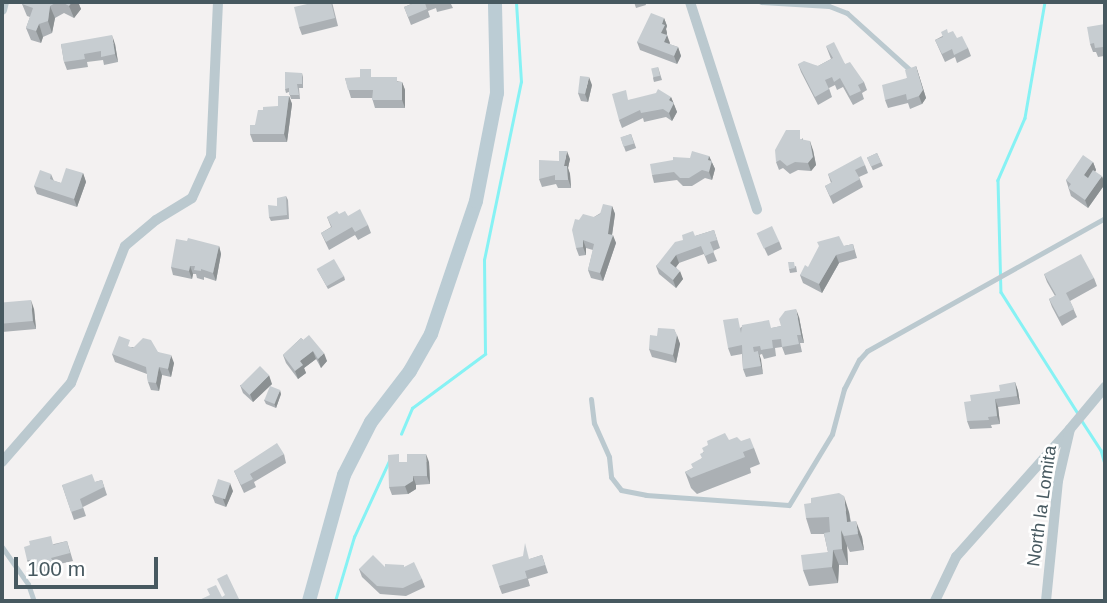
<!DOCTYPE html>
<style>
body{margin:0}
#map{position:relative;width:1107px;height:603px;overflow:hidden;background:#f3f1f1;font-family:Arial,sans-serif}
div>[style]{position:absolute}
.stream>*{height:2.5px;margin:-1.25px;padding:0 1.25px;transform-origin:1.25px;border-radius:1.25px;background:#86f2f4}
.lane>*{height:5px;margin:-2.5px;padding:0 2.5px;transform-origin:2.5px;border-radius:2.5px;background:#bbc9cf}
.street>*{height:10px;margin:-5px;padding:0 5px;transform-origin:5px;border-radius:5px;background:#bbc9cf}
.secondary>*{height:14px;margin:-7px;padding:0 7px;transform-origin:7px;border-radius:7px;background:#bbccd4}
.wall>*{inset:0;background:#abb0b4;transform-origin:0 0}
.shaded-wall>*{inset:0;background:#8b9092}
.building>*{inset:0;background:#c7cdd1;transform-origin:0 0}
span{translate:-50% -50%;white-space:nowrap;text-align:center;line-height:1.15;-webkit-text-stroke:5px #fff;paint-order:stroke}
.street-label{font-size:18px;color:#475960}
.frame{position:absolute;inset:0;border:4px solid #475960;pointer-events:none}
.scale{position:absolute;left:14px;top:557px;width:144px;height:32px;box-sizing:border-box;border:4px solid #475960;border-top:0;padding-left:9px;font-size:21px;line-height:24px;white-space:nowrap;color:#475960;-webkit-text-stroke:5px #fff;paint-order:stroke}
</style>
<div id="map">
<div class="stream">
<i style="left:1045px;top:2px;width:118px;rotate:99.8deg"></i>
<i style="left:1025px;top:118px;width:68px;rotate:113.5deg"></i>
<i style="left:998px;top:180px;width:112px;rotate:88.5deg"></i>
<i style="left:1001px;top:292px;width:146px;rotate:57.6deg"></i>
<i style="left:1082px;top:421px;width:35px;rotate:57deg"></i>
<i style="left:1101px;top:450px;width:15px;rotate:74deg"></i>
<i style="left:401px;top:434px;width:28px;rotate:-67deg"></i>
<i style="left:412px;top:408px;width:91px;rotate:-36.5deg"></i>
<i style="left:485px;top:354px;width:94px;rotate:-90.6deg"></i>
<i style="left:484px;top:260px;width:182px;rotate:-78.3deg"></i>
<i style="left:521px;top:82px;width:80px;rotate:-93.6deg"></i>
<i style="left:335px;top:601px;width:67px;rotate:-73.5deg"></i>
<i style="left:354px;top:537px;width:84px;rotate:-65.3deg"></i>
</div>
<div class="lane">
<i style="left:761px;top:2px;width:68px;rotate:3.4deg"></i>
<i style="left:829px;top:6px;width:19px;rotate:21deg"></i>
<i style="left:847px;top:13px;width:84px;rotate:42.1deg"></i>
<i style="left:591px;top:399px;width:24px;rotate:83deg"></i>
<i style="left:594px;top:423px;width:37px;rotate:66deg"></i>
<i style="left:609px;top:457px;width:20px;rotate:84deg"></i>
<i style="left:611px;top:477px;width:16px;rotate:52deg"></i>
<i style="left:621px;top:490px;width:25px;rotate:11deg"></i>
<i style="left:646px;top:495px;width:143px;rotate:4deg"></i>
<i style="left:789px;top:505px;width:83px;rotate:-58.8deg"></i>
<i style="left:832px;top:434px;width:47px;rotate:-75.1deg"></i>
<i style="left:844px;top:389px;width:33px;rotate:-63deg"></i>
<i style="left:859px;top:360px;width:12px;rotate:-48deg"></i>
<i style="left:867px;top:351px;width:273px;rotate:-29.2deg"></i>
<i style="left:2px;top:547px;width:45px;rotate:54.9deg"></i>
<i style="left:28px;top:584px;width:18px;rotate:71deg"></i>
</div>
<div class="street">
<i style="left:690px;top:2px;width:218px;rotate:72.1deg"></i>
<i style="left:2px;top:10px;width:8px;rotate:-76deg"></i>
<i style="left:2px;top:462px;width:105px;rotate:-48.9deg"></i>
<i style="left:71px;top:383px;width:147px;rotate:-68.5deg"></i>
<i style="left:125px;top:246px;width:40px;rotate:-40deg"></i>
<i style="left:156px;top:220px;width:42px;rotate:-31.4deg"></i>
<i style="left:192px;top:198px;width:46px;rotate:-65.7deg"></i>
<i style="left:211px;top:156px;width:154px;rotate:-87.4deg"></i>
<i style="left:935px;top:601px;width:49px;rotate:-64.5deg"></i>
<i style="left:956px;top:557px;width:170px;rotate:-48.3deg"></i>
<i style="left:1046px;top:601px;width:121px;rotate:-84.3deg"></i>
<i style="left:1058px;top:481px;width:53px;rotate:-77deg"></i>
<i style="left:1070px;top:429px;width:55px;rotate:-50.2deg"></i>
</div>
<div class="secondary">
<i style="left:309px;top:601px;width:131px;rotate:-74.5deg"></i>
<i style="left:344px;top:475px;width:59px;rotate:-63deg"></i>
<i style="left:371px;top:422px;width:64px;rotate:-52.6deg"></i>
<i style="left:410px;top:371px;width:43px;rotate:-60.4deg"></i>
<i style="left:431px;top:334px;width:140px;rotate:-71.3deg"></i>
<i style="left:476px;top:201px;width:110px;rotate:-79deg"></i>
<i style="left:497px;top:93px;width:91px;rotate:-91.3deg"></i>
</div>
<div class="wall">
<i style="clip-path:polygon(23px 2px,78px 2px,81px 9px,74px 18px,64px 13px,55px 18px,52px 33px,43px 37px,41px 43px,31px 40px,26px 28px,30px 17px,27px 16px,22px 4px)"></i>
<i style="clip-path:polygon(316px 2px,332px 2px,338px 26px,302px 35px,299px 27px)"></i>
<i style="clip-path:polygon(416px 2px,450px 2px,453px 8px,437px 12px,436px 8px,428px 11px,430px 17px,411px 25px,404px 7px)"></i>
<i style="clip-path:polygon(634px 2px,645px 2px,646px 5px,636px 8px)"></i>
<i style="clip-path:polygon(664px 18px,667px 26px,666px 29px,667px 33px,667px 35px,669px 44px,678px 47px,681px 56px,677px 64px,640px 50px,637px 42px)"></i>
<i style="clip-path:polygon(1105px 24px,1105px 59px,1104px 56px,1098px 57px,1096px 52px,1093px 52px,1090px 44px)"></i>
<i style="clip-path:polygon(948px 33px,968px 48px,971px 56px,957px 63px,955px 57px,945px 62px,935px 40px)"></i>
<i style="clip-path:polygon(61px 44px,115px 44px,118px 62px,104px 65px,103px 60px,87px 62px,88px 67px,67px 70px,64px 62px)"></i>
<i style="clip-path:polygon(826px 46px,864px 82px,867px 90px,862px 93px,864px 99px,853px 105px,843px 87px,837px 90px,835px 85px,829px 88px,832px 97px,818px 105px,801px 72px,798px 64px,818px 66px,831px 59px)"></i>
<i style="clip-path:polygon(916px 66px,926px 98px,922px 104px,910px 109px,908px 103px,888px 108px,885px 100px,907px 78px)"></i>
<i style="clip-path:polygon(658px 67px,662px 80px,654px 82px,653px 78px)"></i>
<i style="clip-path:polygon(302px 73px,303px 77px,303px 88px,299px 88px,300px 99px,291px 99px,289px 92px,286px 93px,285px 89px)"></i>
<i style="clip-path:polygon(374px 77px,402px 82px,405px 90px,405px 108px,375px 108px,372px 98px,351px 98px,345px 78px)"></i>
<i style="clip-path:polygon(592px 85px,588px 102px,581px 101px,578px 93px)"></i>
<i style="clip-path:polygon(289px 96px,292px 104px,287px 142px,253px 142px,250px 134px,255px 125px,278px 106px)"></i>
<i style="clip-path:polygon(671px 97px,677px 112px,672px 121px,666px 117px,644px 122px,643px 118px,622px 128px,619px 120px,629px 100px)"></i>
<i style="left:631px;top:134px;width:15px;height:11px;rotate:70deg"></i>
<i style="clip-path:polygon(803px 138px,803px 140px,813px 150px,816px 165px,811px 171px,798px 170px,790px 174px,783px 168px,779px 170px,776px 162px)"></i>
<i style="left:877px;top:153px;width:14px;height:11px;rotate:65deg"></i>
<i style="clip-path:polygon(709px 156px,715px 169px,712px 180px,705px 178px,692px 186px,683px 186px,677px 180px,654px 183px,652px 175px,690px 158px)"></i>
<i style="clip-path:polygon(570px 159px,568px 168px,570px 174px,571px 188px,558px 188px,556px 184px,542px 187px,539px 179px,559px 161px)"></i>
<i style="clip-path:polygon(1093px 162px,1096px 170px,1095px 172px,1105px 184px,1088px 208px,1071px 196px,1066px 180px)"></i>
<i style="clip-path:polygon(865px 165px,868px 173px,859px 177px,863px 187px,833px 204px,825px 186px,831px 183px,828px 174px)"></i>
<i style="clip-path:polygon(83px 173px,86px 182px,77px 207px,37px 194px,34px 186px,51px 174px,54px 181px,61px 183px)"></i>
<i style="clip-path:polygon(286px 196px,288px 200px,289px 219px,271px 221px,269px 217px)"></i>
<i style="clip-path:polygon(612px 206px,615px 214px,612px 235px,616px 243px,603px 281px,591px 278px,588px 270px,593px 250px,586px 248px,586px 255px,579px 256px,576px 248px,579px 220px,594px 217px)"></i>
<i style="clip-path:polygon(339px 214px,348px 216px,368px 225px,371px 233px,358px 240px,355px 235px,329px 250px,321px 233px,331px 227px,327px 217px)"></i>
<i style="clip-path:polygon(714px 230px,720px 248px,713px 251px,717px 261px,708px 264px,704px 254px,679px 263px,676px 267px,683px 279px,676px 288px,659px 274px,656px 266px,695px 236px)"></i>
<i style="clip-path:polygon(757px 233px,779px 241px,782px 249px,768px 256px)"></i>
<i style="clip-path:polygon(853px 244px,857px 258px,839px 263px,822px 293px,803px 283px,800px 275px,844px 246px)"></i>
<i style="clip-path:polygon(219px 246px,221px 254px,216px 281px,204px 277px,204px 280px,197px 278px,196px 274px,193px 274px,192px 279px,173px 275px,171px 267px)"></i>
<i style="clip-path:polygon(796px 266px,797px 272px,790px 273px,789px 269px)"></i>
<i style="clip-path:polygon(317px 269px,344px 276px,345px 280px,328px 289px)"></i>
<i style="clip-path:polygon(1044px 274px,1094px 278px,1097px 286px,1070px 301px,1077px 317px,1062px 326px,1052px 307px,1049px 299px,1055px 296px,1047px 282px)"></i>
<i style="clip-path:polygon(2px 303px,34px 309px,36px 329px,2px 332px)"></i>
<i style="clip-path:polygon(799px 317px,804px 343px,800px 343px,802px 352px,785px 355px,782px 347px,775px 348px,776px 356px,764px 359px,762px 354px,759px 355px,763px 374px,746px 377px,743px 369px,742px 354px,731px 356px,728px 348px,741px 327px,772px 328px,781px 326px)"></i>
<i style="clip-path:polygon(674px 329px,680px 344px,676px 363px,652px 357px,649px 349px,657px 336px)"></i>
<i style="clip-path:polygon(301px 338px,327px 361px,321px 368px,316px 359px,304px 368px,306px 373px,298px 379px,286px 363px,283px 355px)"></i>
<i style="clip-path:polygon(132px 347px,158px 352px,174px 363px,171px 377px,162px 375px,159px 391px,151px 390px,148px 382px,147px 374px,115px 362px,112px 354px)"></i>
<i style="clip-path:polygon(1015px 382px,1018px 391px,1020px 404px,998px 407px,1000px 424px,991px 425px,992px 428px,970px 429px,967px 421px,1000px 391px)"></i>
<i style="clip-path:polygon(272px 384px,253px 402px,243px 393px,240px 385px)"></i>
<i style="clip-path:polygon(281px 394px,276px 408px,266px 404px,264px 400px)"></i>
<i style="clip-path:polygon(729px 440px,741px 441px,754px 448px,760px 464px,750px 468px,751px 473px,697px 494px,691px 488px,685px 472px,693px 468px,702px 458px,703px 452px)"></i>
<i style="clip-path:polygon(284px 454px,286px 463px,254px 482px,256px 487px,244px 493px,234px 471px)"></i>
<i style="clip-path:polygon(402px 462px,429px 462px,430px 484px,416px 485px,416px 489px,408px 494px,392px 495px,389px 487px)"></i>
<i style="clip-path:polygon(102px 480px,107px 495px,83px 507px,86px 516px,74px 520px,62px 485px,95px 482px)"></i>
<i style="clip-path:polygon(233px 491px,226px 507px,215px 503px,212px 495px)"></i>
<i style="clip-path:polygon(811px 503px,849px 512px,851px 522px,862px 537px,864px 550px,850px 552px,847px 546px,848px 565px,839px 565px,838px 583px,809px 586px,803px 570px,828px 552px,824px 534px,811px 534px,806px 518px)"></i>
<i style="clip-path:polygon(67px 541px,73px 561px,55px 565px,56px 569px,35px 574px,33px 568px,30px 568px,27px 560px,54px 544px)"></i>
<i style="clip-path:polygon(542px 555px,548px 573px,528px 579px,530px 586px,502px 594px,499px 586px,530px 559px)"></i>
<i style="clip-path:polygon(385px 567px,405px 567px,422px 579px,425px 587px,406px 596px,380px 594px,362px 577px,359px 569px)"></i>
</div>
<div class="shaded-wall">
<i style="clip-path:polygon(72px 2px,78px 2px,81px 9px,74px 18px,69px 6px)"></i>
<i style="clip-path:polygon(50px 6px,55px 18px,52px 33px,48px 21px)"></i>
<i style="clip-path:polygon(664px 18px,667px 26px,666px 29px,667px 33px,664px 41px,661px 33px,662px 24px)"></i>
<i style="clip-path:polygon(39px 24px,43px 37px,41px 43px,36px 31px)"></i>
<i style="clip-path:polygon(112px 35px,115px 44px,118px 62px,115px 54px)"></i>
<i style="clip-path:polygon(667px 35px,670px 43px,667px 50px,664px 42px)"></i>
<i style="clip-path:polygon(678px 47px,681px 56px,677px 64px,674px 56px)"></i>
<i style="clip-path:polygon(916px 66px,926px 98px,922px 104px,919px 96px)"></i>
<i style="clip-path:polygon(589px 77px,592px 85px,588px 102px,585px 94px)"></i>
<i style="clip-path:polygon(402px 82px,405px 90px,405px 108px,402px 100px)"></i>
<i style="clip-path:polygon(289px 96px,292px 104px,287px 142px,284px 134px)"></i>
<i style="clip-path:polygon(671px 97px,677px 112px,672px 121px,669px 113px,669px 100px)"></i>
<i style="clip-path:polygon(810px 141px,813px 150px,816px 165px,811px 171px,808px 163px)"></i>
<i style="clip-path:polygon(567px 151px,570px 159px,568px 168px,570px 174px,571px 188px,564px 166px)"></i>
<i style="clip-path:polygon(709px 156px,715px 169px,712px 180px,709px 172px,708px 160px)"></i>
<i style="clip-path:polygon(1093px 162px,1096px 170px,1087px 184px,1084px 175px)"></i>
<i style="clip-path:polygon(83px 173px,86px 182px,77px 207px,74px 199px)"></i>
<i style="clip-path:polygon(1102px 176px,1105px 184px,1088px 208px,1085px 200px)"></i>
<i style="clip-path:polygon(612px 206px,615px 214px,611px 242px,613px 235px,616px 243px,603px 281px,600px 273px)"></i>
<i style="clip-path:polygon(583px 240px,586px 248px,586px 255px,583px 247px)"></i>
<i style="clip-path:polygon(219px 246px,221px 254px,216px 281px,213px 273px)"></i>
<i style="clip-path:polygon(676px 255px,679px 263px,673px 271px,670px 263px)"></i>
<i style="clip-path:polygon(836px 255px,839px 263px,822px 293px,819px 284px)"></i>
<i style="clip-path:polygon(190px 266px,193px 274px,192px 279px,189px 271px)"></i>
<i style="clip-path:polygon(680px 271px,683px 279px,676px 288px,673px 280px)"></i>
<i style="clip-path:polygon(31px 300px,34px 309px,36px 329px,33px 321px)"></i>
<i style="clip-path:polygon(796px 309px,799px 317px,804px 343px,801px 335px)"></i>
<i style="clip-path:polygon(677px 335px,680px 344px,676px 363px,673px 355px)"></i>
<i style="clip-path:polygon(313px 351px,316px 359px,304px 368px,306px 373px,298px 379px,295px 371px,300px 361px)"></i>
<i style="clip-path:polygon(758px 351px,761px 359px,763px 374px,761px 366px)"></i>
<i style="clip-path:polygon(324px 353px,327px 361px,321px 368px,318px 359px)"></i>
<i style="clip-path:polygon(171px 355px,174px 363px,171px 377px,168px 369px)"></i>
<i style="clip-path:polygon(159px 367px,162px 375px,159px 391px,156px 383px)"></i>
<i style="clip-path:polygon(269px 375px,272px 384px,253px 402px,250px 394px)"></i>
<i style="clip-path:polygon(1015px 382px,1018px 391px,1020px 404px,1017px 396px)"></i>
<i style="clip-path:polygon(280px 390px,281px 394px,276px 408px,274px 403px)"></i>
<i style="clip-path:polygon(995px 399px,998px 407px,1000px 424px,997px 416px)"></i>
<i style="clip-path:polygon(426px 454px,429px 462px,430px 484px,427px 476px)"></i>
<i style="clip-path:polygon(413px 476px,416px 485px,416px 489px,408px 494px,405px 486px)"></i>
<i style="clip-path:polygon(230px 483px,233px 491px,226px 507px,223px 499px)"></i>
<i style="clip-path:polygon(844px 496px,849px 512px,852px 535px,847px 522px)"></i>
<i style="clip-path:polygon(856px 521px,862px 537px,864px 550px,858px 534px)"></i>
<i style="clip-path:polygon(841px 530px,847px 546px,848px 565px,842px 549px)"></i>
<i style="clip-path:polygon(833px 550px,839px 565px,838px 583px,832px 567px)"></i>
</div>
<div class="building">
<i style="clip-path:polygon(23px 2px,57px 2px,50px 6px,48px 21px,39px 24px,36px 31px,26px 28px,33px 8px,22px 4px)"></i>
<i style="clip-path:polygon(62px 2px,72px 2px,69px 6px)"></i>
<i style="clip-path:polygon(316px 2px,331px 2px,335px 18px,299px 27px,294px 7px)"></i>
<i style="clip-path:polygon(417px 2px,429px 2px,425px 3px,427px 9px,408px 17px,404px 7px)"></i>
<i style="clip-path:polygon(651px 13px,664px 18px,662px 24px,665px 25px,661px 33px,667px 35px,664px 42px,678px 47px,674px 56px,637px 42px)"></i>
<i style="clip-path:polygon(1105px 24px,1105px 55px,1104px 55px,1103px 47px,1095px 48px,1094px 43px,1090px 44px,1087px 27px)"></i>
<i style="clip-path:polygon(947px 29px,948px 33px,953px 31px,957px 38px,962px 36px,968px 48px,954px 55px,952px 49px,942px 54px,935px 40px,943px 37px,941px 32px)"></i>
<i style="clip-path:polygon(112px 35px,115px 54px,101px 57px,101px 51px,84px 54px,85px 59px,64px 62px,61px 44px)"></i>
<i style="clip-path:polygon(834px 42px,845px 64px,850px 62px,864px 82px,858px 85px,861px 91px,850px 96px,840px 78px,834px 82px,832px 77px,825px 80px,829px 89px,815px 97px,798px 64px,804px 61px,818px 66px,833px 58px,826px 46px)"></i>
<i style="clip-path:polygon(916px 66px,923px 90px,919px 96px,907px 100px,906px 94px,885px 100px,882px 85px,907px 78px,905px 70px)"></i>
<i style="left:658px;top:67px;width:9px;height:7px;rotate:77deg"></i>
<i style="clip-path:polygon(360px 69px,371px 69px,371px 77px,397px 77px,397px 82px,402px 82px,402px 100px,372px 100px,373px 90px,348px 90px,345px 78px,360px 78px)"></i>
<i style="clip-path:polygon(285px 72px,302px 73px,302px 84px,297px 84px,299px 95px,289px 95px,289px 88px,285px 89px)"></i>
<i style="clip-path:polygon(580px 76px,589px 77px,585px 94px,578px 93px)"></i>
<i style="clip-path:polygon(658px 89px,671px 97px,669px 100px,674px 103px,669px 113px,663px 109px,641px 113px,640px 110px,619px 120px,612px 94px,626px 90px,628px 100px,656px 93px)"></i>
<i style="clip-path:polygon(278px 96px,289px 96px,284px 134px,250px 134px,250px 125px,255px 125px,258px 110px,263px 110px,263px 107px,278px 106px)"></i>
<i style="clip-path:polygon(786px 130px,800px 130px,800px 139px,810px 141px,813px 157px,808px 163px,795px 162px,787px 166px,780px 160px,776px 162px,775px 150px)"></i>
<i style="left:631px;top:134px;width:10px;height:11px;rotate:73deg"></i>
<i style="clip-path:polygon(559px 151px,567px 151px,564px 166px,567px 166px,568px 180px,555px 180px,555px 175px,539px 179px,539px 160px,559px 161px)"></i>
<i style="clip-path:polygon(692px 151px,709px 156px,708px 160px,712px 161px,709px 172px,702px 170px,689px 178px,680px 178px,674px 172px,652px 175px,650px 164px,673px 160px,673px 157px,690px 158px)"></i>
<i style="left:877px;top:153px;width:10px;height:11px;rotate:66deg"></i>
<i style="clip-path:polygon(1083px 155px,1093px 162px,1084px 175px,1088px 178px,1093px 170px,1102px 176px,1085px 200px,1068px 188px,1071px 184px,1066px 180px)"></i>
<i style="clip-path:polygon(861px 156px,865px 165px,855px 170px,860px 179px,830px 196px,825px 186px,832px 182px,828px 174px)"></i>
<i style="clip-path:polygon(66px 168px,83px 173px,74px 199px,34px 186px,40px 170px,51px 174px,50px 179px,61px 183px)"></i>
<i style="clip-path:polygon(286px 196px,287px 215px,269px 217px,268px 205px,277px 206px,277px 198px)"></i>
<i style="clip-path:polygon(603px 204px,612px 206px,608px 234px,613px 235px,600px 273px,588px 270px,594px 244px,583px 240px,583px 247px,576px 248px,572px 230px,575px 219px,579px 220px,583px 214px,594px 217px,600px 214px)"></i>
<i style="clip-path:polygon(360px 209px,368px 225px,355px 232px,352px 227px,326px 242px,321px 233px,332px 227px,327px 217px,337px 211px,339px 214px,345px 211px,348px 216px)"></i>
<i style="left:772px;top:226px;width:17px;height:17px;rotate:65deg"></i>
<i style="clip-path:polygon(714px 230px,717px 240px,710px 242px,714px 252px,705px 256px,701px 246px,676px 255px,670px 263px,680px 271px,673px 280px,656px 266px,675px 242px,683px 240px,682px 235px,693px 231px,695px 236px)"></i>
<i style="clip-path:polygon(839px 236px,844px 246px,853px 244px,854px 250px,836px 255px,819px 284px,800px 275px,805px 265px,808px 267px,819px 246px,817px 242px)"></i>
<i style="clip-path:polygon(188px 238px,219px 246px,213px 273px,201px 269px,201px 271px,194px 270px,195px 266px,190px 266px,189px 271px,171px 267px,176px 239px,187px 241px)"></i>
<i style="clip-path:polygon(1081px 254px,1094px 278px,1066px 293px,1074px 309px,1059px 317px,1049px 299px,1056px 295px,1044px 274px)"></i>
<i style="left:334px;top:259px;width:20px;height:20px;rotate:60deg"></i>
<i style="clip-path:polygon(788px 262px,794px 262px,795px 268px,789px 269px)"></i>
<i style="left:31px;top:300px;width:21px;height:29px;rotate:85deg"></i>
<i style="clip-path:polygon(796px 309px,801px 335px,797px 335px,799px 344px,782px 347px,781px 339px,772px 340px,773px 348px,761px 350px,760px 346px,753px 347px,754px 352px,758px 351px,761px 366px,743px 369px,742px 345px,728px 348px,723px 320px,738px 318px,741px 333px,742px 325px,769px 320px,771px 328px,781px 326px,779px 319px,785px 311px)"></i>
<i style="clip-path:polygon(658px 328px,674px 329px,677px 335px,673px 355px,649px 349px,650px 335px,657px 336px)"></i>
<i style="clip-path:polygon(309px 335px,324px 353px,318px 359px,313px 351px,300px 361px,303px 365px,295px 371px,283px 355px,301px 338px,303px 340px)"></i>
<i style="clip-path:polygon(119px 336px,130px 340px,128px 346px,133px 348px,143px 338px,151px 340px,158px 352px,171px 355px,168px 369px,159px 367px,156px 383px,148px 382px,146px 367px,112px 354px)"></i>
<i style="left:260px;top:366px;width:13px;height:28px;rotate:45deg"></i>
<i style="clip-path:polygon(1015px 382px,1017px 396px,995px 399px,997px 416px,988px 417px,989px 420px,967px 421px,964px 402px,971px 401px,970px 395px,1000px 391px,999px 385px)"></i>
<i style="left:270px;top:386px;width:11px;height:15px;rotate:22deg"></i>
<i style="clip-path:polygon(725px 433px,729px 440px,737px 437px,741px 441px,750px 438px,754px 448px,743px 452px,745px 457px,691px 478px,685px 472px,693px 468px,691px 464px,702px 458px,700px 454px,704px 452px,702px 448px,708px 445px,707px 441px)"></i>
<i style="clip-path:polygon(277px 443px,284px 454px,250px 474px,253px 479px,241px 485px,234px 471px)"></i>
<i style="clip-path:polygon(399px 454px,399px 462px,407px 462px,407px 454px,426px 454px,427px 476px,413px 476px,413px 481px,405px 486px,389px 487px,388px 455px)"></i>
<i style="clip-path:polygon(92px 474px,95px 482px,102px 480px,104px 487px,80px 499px,83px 508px,71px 512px,62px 485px)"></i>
<i style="left:218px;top:479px;width:13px;height:17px;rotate:18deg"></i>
<i style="clip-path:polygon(839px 493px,844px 496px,847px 522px,856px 521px,858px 534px,844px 536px,841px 530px,842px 549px,833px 550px,832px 567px,803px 570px,801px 555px,828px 552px,824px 533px,830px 532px,829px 517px,806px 518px,804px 504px,811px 503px,811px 498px)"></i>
<i style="clip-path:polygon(51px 536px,53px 545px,67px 541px,70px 553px,51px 558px,53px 561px,32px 566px,31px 560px,27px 560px,24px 547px,30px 545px,29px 541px)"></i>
<i style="clip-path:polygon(525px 543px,529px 559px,542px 555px,545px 565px,525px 571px,527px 578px,499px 586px,492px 565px,523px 556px)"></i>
<i style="clip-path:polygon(373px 555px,385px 567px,385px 564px,404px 565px,404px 567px,414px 562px,422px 579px,403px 588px,377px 586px,359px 569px)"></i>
<i style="clip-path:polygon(227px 574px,239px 599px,235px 601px,197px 601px,210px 595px,207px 589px,216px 585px,222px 597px,225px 595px,217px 579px)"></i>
</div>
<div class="street-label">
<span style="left:1042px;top:506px;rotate:-82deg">North la Lomita</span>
</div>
<div class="frame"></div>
<div class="scale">100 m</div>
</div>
